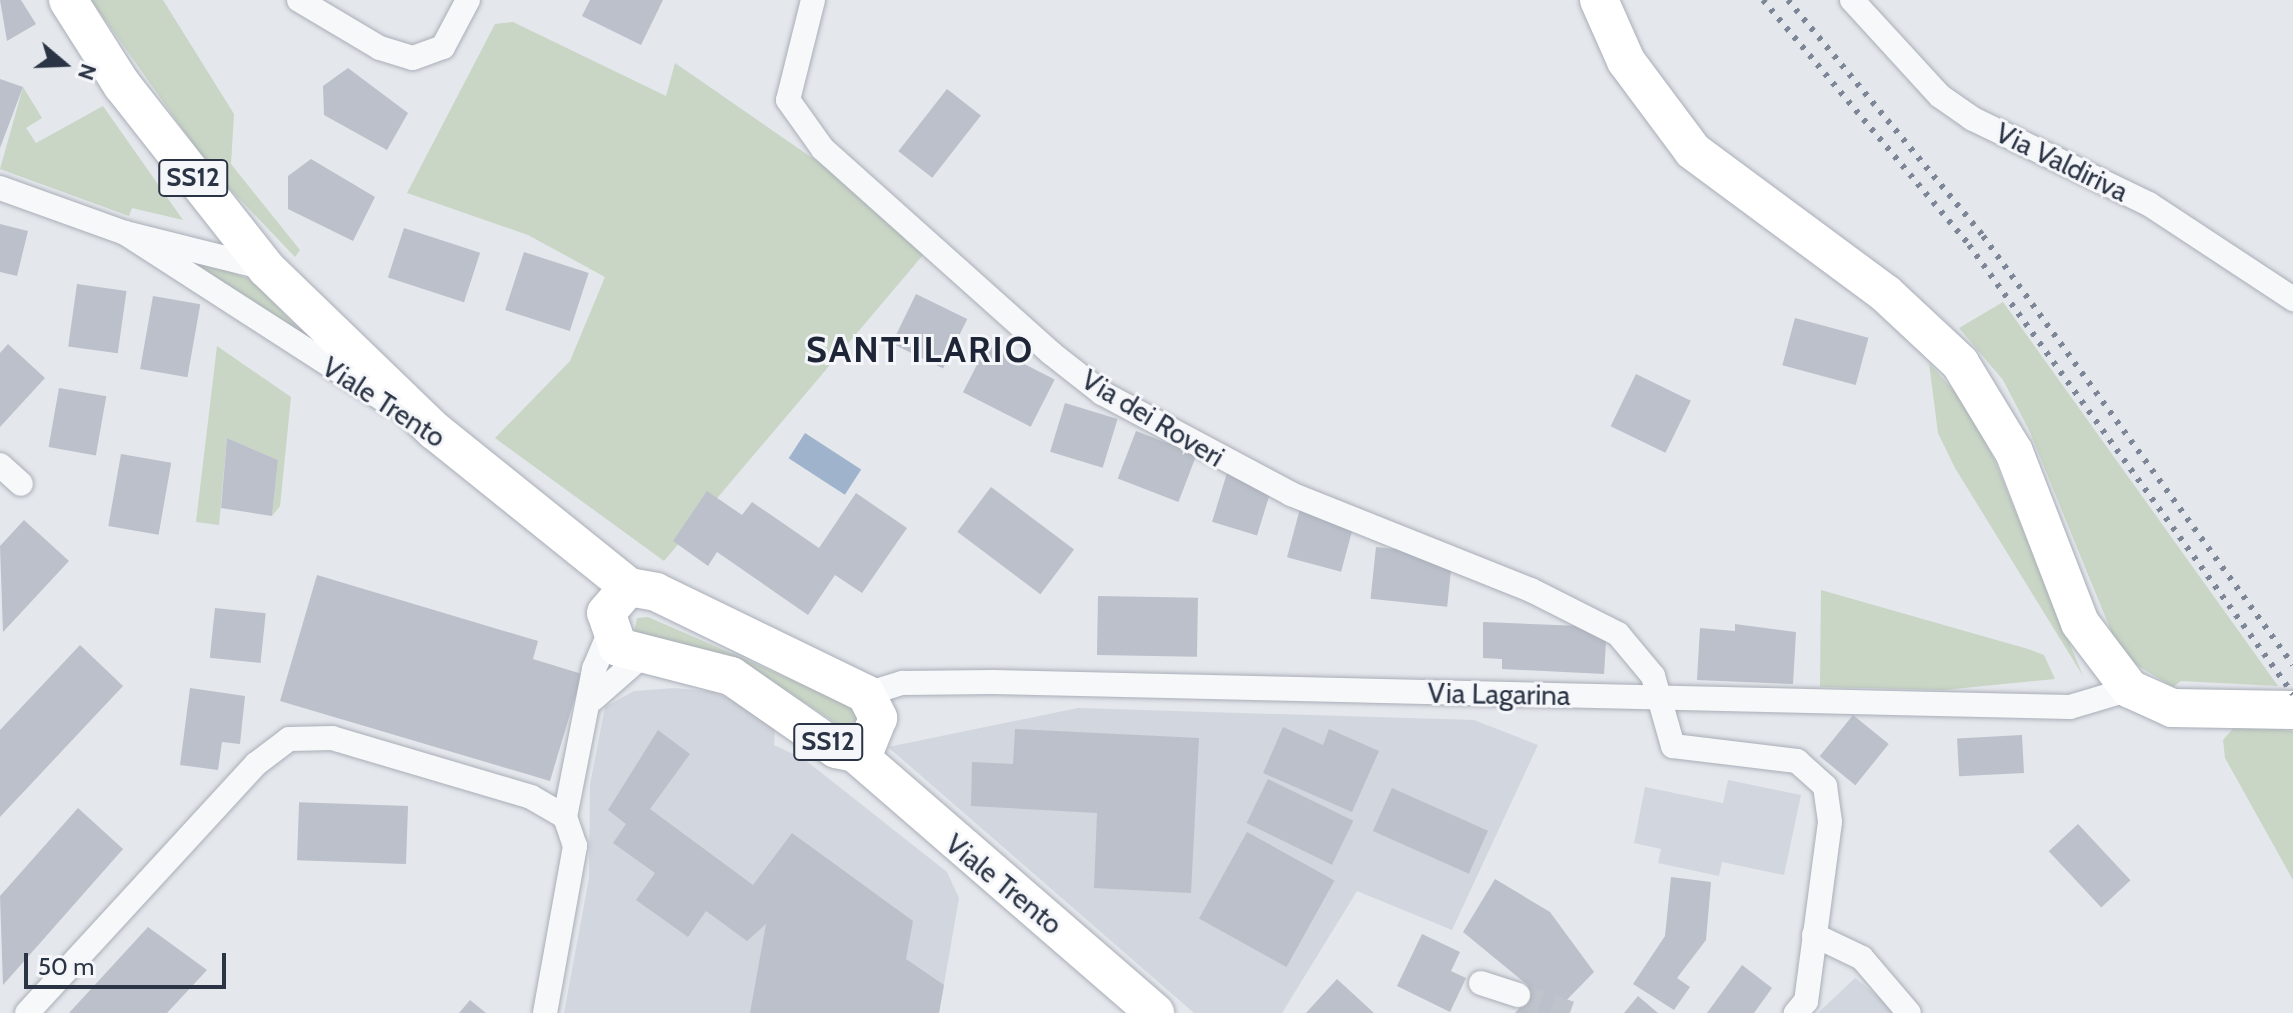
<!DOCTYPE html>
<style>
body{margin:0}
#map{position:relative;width:2293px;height:1013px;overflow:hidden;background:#e4e7ec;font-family:Cabin,sans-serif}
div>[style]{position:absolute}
.built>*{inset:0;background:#d2d6de}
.green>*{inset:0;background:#c9d6c5}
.water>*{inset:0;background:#9fb4cc;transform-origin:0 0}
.building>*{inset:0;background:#bbc0ca;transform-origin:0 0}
.minor-tunnel>*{height:24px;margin-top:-12px;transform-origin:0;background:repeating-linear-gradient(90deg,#bfc3cb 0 24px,transparent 0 36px)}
.roads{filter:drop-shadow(0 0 2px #a9aeb7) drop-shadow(0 0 2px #a9aeb7)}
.minor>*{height:24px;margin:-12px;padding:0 12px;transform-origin:12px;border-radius:12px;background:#f7f8fa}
.primary>*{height:38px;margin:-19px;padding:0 19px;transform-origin:19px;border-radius:19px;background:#fff}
.rail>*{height:6px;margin-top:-3px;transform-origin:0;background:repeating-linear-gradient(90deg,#7d8696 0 4px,transparent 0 12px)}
span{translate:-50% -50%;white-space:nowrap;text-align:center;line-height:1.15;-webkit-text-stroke:6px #f4f6f9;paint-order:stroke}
.shield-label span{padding:2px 6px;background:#f4f6f9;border:2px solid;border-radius:6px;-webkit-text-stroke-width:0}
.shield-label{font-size:26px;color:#2b3445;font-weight:700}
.street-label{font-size:28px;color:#2b3445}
.district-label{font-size:36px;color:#1d2536;font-weight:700;letter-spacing:2px}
.north{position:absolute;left:24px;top:24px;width:80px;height:80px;-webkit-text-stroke:6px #f4f6f9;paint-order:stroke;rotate:109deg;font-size:22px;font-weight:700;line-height:32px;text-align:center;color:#2b3445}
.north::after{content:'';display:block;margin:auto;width:28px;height:36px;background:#2b3445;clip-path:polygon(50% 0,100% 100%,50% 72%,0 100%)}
.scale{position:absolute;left:24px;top:953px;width:202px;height:36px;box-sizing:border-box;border:4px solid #2b3445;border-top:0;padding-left:10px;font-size:24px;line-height:28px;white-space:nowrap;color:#2b3445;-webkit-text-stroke:6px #f4f6f9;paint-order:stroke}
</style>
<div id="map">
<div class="built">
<i style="clip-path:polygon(675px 688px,714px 692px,754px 709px,775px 727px,774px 745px,804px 759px,947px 872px,959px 898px,939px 1013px,564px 1013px,589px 878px,590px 785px,605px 707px,634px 691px)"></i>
<i style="clip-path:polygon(1078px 708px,1474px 720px,1538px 745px,1452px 930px,1357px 891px,1282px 1013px,1194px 1013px,888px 747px)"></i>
<i style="clip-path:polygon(1728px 780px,1801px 795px,1784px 875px,1722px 862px,1719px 876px,1658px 863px,1661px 849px,1634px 843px,1645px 787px,1723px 803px)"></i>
<i style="clip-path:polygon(1855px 978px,1889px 1005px,1895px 1013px,1818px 1013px)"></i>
</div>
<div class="green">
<i style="clip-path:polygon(91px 0,163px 0,234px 114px,231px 164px,300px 250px,295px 257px,211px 169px)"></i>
<i style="clip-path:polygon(513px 22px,666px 96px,675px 63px,934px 242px,664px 561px,495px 438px,570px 361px,605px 277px,528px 235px,407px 193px,495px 24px)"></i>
<i style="clip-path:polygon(23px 87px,42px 118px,26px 128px,36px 143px,103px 106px,183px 220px,132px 208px,129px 216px,0 169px)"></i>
<i style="clip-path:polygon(177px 251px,252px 280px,314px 345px)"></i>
<i style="clip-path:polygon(2003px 302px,2278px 686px,2181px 681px,2173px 687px,2130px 661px,2116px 643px,2029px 430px,2003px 380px,1959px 328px)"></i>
<i style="clip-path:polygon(217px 346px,291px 397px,280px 506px,272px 516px,278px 460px,227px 438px,219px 525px,196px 522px)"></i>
<i style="clip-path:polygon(1929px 363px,1963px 401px,1994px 459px,2083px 676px,1955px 468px,1938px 433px)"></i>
<i style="clip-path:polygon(1821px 590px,2028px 649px,2044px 655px,2055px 679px,1944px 690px,1820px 687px)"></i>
<i style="clip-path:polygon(648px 617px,850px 705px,861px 716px,845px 729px,750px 667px,634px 634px,637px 618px)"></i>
<i style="clip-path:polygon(2236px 725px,2293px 731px,2293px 880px,2225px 758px,2223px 740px)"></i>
</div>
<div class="water">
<i style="left:805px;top:433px;width:67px;height:30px;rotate:33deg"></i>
</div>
<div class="building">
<i style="clip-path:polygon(0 0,21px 0,36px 24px,7px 41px)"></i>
<i style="clip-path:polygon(590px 0,663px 0,641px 45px,582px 16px)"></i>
<i style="clip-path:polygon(348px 68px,408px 113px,387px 150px,324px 115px,323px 86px)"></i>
<i style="clip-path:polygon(0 79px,23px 87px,0 148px)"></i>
<i style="left:947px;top:89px;width:43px;height:79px;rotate:38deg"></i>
<i style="clip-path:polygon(311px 159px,375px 197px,353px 241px,288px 209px,288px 176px)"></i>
<i style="clip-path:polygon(0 224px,28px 231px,17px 276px,0 272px)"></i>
<i style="left:404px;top:228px;width:80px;height:52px;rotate:18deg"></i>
<i style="left:524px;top:252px;width:68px;height:61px;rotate:18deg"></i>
<i style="left:77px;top:284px;width:50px;height:63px;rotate:8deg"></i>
<i style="left:916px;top:294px;width:57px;height:55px;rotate:26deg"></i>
<i style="left:153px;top:296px;width:48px;height:74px;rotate:10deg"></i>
<i style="left:1795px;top:318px;width:76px;height:49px;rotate:15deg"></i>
<i style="clip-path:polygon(8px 344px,45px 378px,0 427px,0 353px)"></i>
<i style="left:987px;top:345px;width:76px;height:53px;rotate:27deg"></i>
<i style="left:1636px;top:374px;width:61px;height:58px;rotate:26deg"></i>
<i style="left:59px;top:388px;width:48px;height:60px;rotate:10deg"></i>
<i style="left:1065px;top:403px;width:55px;height:51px;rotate:17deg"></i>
<i style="left:1136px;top:431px;width:65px;height:51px;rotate:21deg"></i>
<i style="clip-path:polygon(227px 438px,278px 460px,272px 516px,221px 508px)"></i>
<i style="left:121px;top:454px;width:51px;height:73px;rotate:10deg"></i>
<i style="left:1227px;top:473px;width:47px;height:51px;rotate:17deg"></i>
<i style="left:991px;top:487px;width:104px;height:56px;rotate:37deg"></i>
<i style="clip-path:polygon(707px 491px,742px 515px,752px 502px,819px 548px,856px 493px,907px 528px,862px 593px,835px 575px,808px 615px,717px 552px,708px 566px,673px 541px)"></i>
<i style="left:1301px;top:505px;width:56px;height:54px;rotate:15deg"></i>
<i style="clip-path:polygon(24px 520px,69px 561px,3px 632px,0 546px)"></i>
<i style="left:1376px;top:547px;width:77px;height:52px;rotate:6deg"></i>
<i style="clip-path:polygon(317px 575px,538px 641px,533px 659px,582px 674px,550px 781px,280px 701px)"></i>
<i style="left:1098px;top:596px;width:100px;height:59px;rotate:1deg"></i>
<i style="left:215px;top:608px;width:51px;height:50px;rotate:6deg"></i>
<i style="clip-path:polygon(1483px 622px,1607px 627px,1604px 674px,1502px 669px,1502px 659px,1483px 658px)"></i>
<i style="clip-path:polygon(1735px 624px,1796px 632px,1793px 684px,1697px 680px,1700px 628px,1735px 631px)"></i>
<i style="clip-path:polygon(80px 645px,123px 686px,0 817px,0 730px)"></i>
<i style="clip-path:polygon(190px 688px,245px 696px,240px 744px,222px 742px,218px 770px,180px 765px)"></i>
<i style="left:1853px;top:715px;width:46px;height:53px;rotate:39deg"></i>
<i style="clip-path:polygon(1283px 727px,1323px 745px,1329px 729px,1379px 751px,1352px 812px,1263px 773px)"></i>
<i style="clip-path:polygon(1015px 729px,1199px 738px,1191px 893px,1094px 888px,1097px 813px,971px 806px,972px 762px,1013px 764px)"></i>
<i style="clip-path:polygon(658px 730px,690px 754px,650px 809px,753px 885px,792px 833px,913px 921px,906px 959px,944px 985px,939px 1013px,750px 1013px,766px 924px,747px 941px,706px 911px,688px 937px,636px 900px,655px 873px,613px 843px,626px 824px,608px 810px)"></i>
<i style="left:2022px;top:735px;width:38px;height:65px;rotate:87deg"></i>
<i style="left:1268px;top:779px;width:95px;height:49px;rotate:26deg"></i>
<i style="left:1392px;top:788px;width:105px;height:47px;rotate:24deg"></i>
<i style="left:408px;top:806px;width:58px;height:109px;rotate:92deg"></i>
<i style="clip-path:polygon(78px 808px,123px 849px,3px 985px,0 896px)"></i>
<i style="left:2078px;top:824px;width:77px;height:40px;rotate:47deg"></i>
<i style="left:1247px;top:832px;width:100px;height:99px;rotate:29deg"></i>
<i style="clip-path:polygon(1671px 877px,1711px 882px,1706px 940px,1677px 978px,1690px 987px,1674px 1010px,1633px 984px,1665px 936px)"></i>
<i style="clip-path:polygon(1495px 879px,1550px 912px,1594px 972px,1554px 1013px,1515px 1013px,1535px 991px,1463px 932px)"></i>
<i style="clip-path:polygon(148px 927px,207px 970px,167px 1013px,69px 1013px)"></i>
<i style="clip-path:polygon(1422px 934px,1460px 952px,1451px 971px,1466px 978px,1450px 1012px,1397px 986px)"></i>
<i style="clip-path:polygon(1742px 965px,1772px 988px,1754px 1013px,1707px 1013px)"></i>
<i style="clip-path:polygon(1337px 979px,1374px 1013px,1306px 1013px)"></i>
<i style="clip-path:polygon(1638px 996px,1658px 1013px,1624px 1013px)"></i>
<i style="clip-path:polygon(470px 1000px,486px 1013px,459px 1013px)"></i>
</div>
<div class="minor-tunnel">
<i style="left:1518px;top:995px;width:55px;rotate:19.1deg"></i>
</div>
<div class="roads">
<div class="minor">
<i style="left:299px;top:0;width:94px;rotate:30.7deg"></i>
<i style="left:380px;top:48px;width:34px;rotate:17deg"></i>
<i style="left:413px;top:58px;width:32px;rotate:-20deg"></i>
<i style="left:443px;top:47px;width:53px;rotate:-62deg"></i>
<i style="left:813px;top:0;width:103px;rotate:104deg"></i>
<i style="left:788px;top:100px;width:60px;rotate:54.5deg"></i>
<i style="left:823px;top:149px;width:306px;rotate:41.8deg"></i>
<i style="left:1051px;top:353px;width:65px;rotate:38.1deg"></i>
<i style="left:1102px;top:393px;width:214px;rotate:28.1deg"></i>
<i style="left:1291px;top:494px;width:258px;rotate:21.8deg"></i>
<i style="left:1531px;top:590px;width:97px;rotate:26.8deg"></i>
<i style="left:1618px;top:634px;width:55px;rotate:50.2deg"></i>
<i style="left:1653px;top:676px;width:73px;rotate:74.1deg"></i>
<i style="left:1673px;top:746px;width:125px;rotate:6.9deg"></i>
<i style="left:1797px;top:761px;width:38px;rotate:42deg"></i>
<i style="left:1825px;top:786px;width:36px;rotate:82deg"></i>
<i style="left:1830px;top:822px;width:181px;rotate:97.6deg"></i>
<i style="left:1806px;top:1001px;width:16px;rotate:130deg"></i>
<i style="left:1852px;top:0;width:130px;rotate:47.5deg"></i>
<i style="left:1940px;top:96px;width:40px;rotate:34.9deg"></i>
<i style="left:1973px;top:119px;width:195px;rotate:25.8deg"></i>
<i style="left:2149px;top:204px;width:173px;rotate:33.4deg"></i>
<i style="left:0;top:188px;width:133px;rotate:19.8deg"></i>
<i style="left:125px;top:233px;width:144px;rotate:14deg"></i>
<i style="left:125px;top:233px;width:314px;rotate:32.8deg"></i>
<i style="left:0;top:465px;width:28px;rotate:42deg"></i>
<i style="left:866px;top:694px;width:38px;rotate:-17deg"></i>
<i style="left:902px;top:683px;width:91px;rotate:-0.6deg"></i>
<i style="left:993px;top:682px;width:1077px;rotate:1.33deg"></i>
<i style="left:2070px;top:707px;width:63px;rotate:-16.7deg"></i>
<i style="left:593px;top:699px;width:64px;rotate:-41.2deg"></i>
<i style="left:1814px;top:935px;width:53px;rotate:25.6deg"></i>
<i style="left:1862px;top:958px;width:72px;rotate:49.5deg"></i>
<i style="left:1481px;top:983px;width:39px;rotate:18deg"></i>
<i style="left:27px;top:1013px;width:338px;rotate:-47.4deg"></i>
<i style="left:256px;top:764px;width:41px;rotate:-37.1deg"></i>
<i style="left:289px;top:739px;width:43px;rotate:-1.3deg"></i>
<i style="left:332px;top:738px;width:208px;rotate:16.5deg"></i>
<i style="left:531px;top:797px;width:39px;rotate:30deg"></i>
<i style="left:545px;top:1013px;width:170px;rotate:-79.8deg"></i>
<i style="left:575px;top:846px;width:31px;rotate:-109deg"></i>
<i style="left:565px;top:817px;width:151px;rotate:-78.9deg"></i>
<i style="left:594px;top:669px;width:39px;rotate:-67deg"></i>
</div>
<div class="primary">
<i style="left:68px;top:0;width:101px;rotate:57.6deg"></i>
<i style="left:122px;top:85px;width:234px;rotate:51.8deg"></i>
<i style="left:267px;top:269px;width:233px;rotate:44deg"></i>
<i style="left:435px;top:431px;width:249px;rotate:38.8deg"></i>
<i style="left:1599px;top:0;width:67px;rotate:66.1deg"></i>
<i style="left:1626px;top:61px;width:112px;rotate:53.3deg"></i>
<i style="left:1693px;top:151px;width:239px;rotate:36.5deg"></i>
<i style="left:1885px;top:293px;width:103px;rotate:43deg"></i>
<i style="left:1960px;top:363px;width:104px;rotate:58.8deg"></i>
<i style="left:2014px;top:452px;width:183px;rotate:68.9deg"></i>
<i style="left:2080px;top:623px;width:83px;rotate:52.9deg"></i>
<i style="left:2130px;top:689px;width:46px;rotate:24.3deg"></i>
<i style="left:2172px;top:708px;width:121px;rotate:0.9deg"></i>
<i style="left:629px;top:587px;width:27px;rotate:10deg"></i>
<i style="left:656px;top:592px;width:233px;rotate:25.9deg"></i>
<i style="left:866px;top:694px;width:27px;rotate:63deg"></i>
<i style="left:878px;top:718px;width:31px;rotate:112deg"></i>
<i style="left:866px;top:747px;width:13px;rotate:151deg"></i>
<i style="left:855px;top:753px;width:19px;rotate:-168deg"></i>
<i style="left:836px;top:749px;width:128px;rotate:-145.2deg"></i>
<i style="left:731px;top:676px;width:117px;rotate:-165.6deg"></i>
<i style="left:618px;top:647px;width:36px;rotate:-109deg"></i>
<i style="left:606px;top:613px;width:35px;rotate:-49deg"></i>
<i style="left:855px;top:753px;width:397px;rotate:40.9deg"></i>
</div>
</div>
<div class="rail">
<i style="left:1763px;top:0;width:320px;rotate:49.9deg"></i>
<i style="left:1969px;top:245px;width:554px;rotate:54.19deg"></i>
<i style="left:1788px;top:0;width:306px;rotate:50.4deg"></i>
<i style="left:1983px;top:236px;width:529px;rotate:54.15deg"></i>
</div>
<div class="shield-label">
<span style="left:193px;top:178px">SS12</span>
<span style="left:828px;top:742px">SS12</span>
</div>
<div class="street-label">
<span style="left:2062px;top:162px;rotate:26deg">Via Valdiriva</span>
<span style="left:384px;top:402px;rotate:33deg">Viale Trento</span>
<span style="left:1153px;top:418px;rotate:31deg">Via dei Roveri</span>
<span style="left:1499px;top:694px;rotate:1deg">Via Lagarina</span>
<span style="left:1004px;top:884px;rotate:39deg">Viale Trento</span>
</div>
<div class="district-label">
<span style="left:920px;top:350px">SANT'ILARIO</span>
</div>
<div class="north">N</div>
<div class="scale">50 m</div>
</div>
